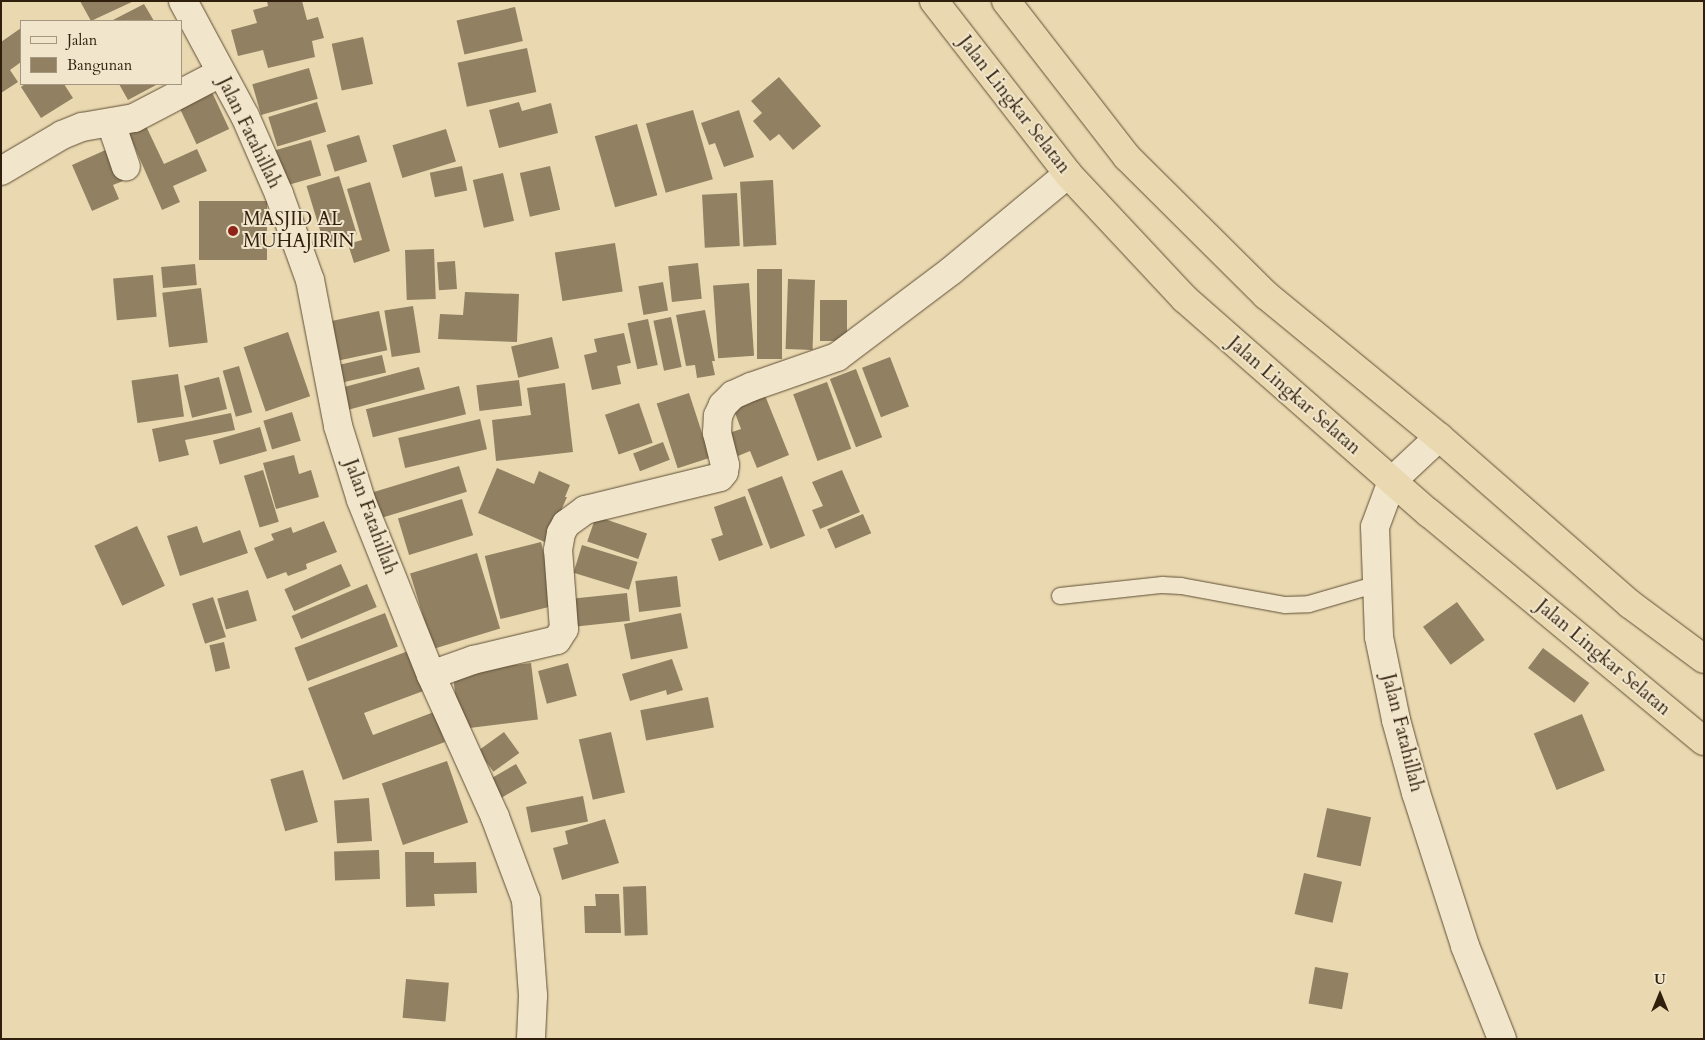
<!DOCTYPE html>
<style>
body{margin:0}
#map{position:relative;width:1705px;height:1040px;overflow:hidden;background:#ead9b0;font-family:Cardo,serif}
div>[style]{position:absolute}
.building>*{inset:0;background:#918062;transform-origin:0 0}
.roads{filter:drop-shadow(0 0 1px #5f4e36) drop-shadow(0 0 1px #5f4e36)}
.service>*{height:16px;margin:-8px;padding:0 8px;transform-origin:8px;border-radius:8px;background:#f1e6cc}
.minor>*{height:28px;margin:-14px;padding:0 14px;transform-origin:14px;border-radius:14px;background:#f1e6cc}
.trunk>*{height:28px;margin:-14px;padding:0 14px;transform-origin:14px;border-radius:14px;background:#ead9b0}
.dots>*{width:14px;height:14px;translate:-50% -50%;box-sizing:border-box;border:2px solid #f1e6cc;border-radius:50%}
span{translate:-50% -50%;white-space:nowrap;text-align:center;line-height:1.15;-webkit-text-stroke:4px #f1e6cc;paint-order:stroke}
.street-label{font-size:19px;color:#311f0d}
.poi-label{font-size:19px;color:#311f0d}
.left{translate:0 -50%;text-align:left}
.frame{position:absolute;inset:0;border:2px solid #311f0d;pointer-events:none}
.legend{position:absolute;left:20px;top:20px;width:162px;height:65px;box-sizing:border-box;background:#f1e6cc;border:1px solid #a49680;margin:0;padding:6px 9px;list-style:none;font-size:15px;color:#311f0d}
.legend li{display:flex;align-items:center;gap:10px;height:25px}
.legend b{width:25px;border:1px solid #a49680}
.north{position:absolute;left:1635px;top:970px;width:50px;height:50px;-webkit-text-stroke:4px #f1e6cc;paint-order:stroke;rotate:0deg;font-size:14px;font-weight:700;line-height:20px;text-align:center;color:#311f0d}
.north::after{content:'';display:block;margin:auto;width:18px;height:22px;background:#311f0d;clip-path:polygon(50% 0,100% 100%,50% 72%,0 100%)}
</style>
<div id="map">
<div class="building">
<i style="clip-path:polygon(80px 1px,134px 1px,91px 21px)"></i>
<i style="clip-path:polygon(267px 1px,302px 1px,307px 20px,318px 17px,324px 38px,312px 41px,315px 57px,268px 68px,263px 50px,238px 56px,231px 30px,257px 23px,253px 10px,268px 6px)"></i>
<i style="clip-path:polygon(144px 4px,154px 21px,111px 21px)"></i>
<i style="left:515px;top:7px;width:35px;height:60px;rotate:77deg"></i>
<i style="clip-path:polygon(21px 28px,21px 62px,10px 70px,18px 82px,1px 93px,1px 42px)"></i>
<i style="left:363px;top:37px;width:48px;height:32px;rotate:78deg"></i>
<i style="left:527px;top:48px;width:45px;height:71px;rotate:78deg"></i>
<i style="left:309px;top:68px;width:32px;height:59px;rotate:74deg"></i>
<i style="clip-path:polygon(779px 77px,821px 126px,793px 150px,779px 134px,770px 141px,753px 121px,762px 113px,751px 101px)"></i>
<i style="clip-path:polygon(25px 84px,64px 84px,73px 98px,41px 118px,21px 87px)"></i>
<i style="clip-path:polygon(119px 84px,158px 84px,128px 100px)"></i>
<i style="left:211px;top:90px;width:43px;height:36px;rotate:65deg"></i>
<i style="left:317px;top:102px;width:31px;height:51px;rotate:73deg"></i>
<i style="clip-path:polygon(519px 102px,522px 111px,551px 103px,558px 133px,499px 148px,489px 110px)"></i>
<i style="left:693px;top:110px;width:72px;height:49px;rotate:74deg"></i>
<i style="clip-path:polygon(739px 110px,754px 157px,724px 167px,715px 143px,709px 145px,701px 123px)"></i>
<i style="left:637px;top:124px;width:74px;height:44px;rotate:74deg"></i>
<i style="clip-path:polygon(146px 126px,164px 164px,197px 149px,207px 171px,173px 186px,180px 202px,162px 210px,129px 134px)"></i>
<i style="left:446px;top:129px;width:34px;height:56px;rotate:73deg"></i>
<i style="left:359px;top:135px;width:28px;height:34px;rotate:73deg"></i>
<i style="left:311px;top:140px;width:37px;height:39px;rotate:74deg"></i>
<i style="clip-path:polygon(110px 148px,123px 181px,113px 185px,119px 199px,92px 211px,72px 165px)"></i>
<i style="left:462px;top:166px;width:25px;height:33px;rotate:78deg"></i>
<i style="left:550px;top:166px;width:45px;height:31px;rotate:77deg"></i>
<i style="left:503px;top:173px;width:49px;height:31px;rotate:77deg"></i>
<i style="left:339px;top:176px;width:61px;height:34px;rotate:73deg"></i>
<i style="left:773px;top:180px;width:65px;height:33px;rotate:87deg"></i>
<i style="clip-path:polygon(370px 182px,390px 251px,354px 263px,348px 244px,362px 240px,347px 189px)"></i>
<i style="left:737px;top:193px;width:53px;height:35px;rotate:87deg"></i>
<i style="left:199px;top:201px;width:68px;height:59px"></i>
<i style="left:615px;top:243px;width:49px;height:61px;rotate:81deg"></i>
<i style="left:434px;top:249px;width:50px;height:29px;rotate:88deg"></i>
<i style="left:455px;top:261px;width:28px;height:18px;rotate:86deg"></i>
<i style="left:698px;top:263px;width:36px;height:30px;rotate:84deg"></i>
<i style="left:195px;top:264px;width:21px;height:34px;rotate:85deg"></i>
<i style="left:757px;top:269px;width:25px;height:90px"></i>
<i style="left:153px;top:275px;width:42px;height:40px;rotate:85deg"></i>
<i style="left:788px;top:279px;width:27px;height:70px;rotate:2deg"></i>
<i style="left:663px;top:282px;width:29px;height:25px;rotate:80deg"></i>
<i style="left:749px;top:283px;width:73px;height:36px;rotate:86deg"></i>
<i style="left:201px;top:288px;width:55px;height:39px;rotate:83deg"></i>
<i style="clip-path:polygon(465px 292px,519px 294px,517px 342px,438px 339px,440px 314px,463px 315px)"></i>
<i style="left:820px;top:300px;width:27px;height:41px"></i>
<i style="left:413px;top:306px;width:47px;height:29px;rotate:81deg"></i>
<i style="clip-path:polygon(705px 310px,715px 361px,712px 361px,715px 375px,697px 378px,695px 365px,686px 366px,676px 315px)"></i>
<i style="left:379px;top:311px;width:40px;height:51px;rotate:78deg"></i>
<i style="left:671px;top:317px;width:51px;height:18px;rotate:78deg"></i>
<i style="left:648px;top:319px;width:47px;height:21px;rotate:78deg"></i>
<i style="left:288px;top:332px;width:68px;height:47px;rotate:71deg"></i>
<i style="clip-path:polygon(624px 333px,631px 363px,617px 366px,621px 384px,592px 390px,584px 355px,597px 352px,594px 339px)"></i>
<i style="left:552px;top:337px;width:32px;height:42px;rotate:77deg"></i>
<i style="left:382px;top:355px;width:18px;height:47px;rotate:77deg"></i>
<i style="left:890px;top:357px;width:53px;height:30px;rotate:69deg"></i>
<i style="left:239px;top:366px;width:48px;height:17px;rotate:74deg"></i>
<i style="left:419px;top:367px;width:23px;height:87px;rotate:75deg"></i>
<i style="left:856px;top:369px;width:73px;height:28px;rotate:69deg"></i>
<i style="left:178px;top:374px;width:43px;height:47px;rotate:82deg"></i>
<i style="left:219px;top:377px;width:33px;height:36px;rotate:76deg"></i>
<i style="left:519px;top:380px;width:26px;height:43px;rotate:83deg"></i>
<i style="left:827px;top:382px;width:71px;height:36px;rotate:70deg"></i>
<i style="clip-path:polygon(565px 383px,573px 452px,496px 461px,492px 420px,531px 415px,527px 388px)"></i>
<i style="left:459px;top:386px;width:29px;height:96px;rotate:76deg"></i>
<i style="left:689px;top:393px;width:68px;height:34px;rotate:72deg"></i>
<i style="clip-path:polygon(764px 393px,789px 455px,757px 468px,750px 451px,738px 456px,729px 433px,741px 429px,732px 405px)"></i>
<i style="left:639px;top:403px;width:42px;height:36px;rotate:71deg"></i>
<i style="left:292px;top:412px;width:30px;height:30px;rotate:73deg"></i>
<i style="clip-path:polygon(231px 413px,235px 430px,185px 440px,189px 455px,159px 462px,152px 429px)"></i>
<i style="left:480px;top:419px;width:31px;height:84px;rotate:77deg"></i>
<i style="left:260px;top:427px;width:25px;height:49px;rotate:74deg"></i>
<i style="left:663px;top:442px;width:19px;height:32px;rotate:69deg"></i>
<i style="clip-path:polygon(294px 455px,299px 474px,311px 470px,319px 497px,276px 509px,263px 463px)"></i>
<i style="left:459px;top:466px;width:27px;height:95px;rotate:73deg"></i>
<i style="clip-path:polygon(497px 468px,534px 484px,539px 471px,570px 485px,565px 497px,567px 497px,547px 543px,478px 513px)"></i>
<i style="left:263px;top:470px;width:54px;height:20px;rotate:73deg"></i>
<i style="clip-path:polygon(842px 470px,860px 512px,820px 529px,812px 510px,823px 506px,812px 482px)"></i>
<i style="left:782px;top:476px;width:64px;height:37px;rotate:69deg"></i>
<i style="clip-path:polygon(745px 496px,763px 545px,719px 561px,711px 539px,723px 535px,714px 507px)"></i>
<i style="left:462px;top:499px;width:38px;height:67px;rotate:73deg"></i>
<i style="left:863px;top:514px;width:21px;height:39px;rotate:67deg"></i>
<i style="left:596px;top:516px;width:54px;height:27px;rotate:19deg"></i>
<i style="clip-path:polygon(324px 521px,337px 552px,306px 564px,307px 569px,288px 576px,286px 572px,267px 579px,254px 548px,274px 540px,271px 534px,291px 527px,293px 533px)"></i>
<i style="left:137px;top:526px;width:66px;height:47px;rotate:65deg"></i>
<i style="clip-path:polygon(197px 526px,203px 543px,240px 530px,248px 553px,180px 576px,167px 536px)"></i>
<i style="left:541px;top:542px;width:65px;height:58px;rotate:76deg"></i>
<i style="left:582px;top:545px;width:58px;height:29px;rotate:17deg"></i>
<i style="left:477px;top:553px;width:79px;height:70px;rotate:73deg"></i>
<i style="left:341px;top:564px;width:24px;height:62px;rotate:66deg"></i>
<i style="left:677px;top:576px;width:31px;height:42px;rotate:83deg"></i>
<i style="left:367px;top:584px;width:25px;height:82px;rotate:67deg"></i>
<i style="left:248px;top:590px;width:32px;height:32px;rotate:74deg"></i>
<i style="left:627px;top:593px;width:28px;height:56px;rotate:84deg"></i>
<i style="left:213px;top:597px;width:42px;height:22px;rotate:72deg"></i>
<i style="left:1457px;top:602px;width:47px;height:42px;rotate:54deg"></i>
<i style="left:385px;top:613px;width:36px;height:97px;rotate:69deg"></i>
<i style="left:681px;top:613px;width:36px;height:58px;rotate:79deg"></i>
<i style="left:224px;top:642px;width:27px;height:15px;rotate:77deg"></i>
<i style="left:1543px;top:648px;width:58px;height:25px;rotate:37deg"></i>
<i style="clip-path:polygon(411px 650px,426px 690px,364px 713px,373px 735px,434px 712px,445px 742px,343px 780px,308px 688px)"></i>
<i style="clip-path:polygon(672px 659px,683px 690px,667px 695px,666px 690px,630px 701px,622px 674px)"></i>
<i style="left:531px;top:663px;width:57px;height:79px;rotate:83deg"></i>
<i style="left:568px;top:663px;width:34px;height:31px;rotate:75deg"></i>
<i style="left:708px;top:697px;width:31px;height:69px;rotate:79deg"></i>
<i style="left:1582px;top:714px;width:61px;height:52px;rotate:68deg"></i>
<i style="left:504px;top:732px;width:26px;height:32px;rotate:54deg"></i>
<i style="left:611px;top:732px;width:62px;height:33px;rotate:77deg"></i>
<i style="left:447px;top:761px;width:65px;height:69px;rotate:71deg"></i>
<i style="left:516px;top:764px;width:22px;height:30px;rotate:60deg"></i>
<i style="left:303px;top:770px;width:54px;height:34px;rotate:74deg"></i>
<i style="left:583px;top:796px;width:26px;height:58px;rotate:79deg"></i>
<i style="left:369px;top:798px;width:43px;height:35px;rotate:86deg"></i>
<i style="left:1327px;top:808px;width:45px;height:50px;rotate:12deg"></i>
<i style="clip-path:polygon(605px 819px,619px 863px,562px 880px,553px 848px,568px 844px,565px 831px)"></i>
<i style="left:379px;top:850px;width:29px;height:45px;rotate:88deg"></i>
<i style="clip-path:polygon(405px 852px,434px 852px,434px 863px,476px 862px,477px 893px,434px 894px,435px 906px,406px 907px)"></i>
<i style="left:1304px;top:873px;width:39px;height:42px;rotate:13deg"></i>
<i style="left:646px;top:886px;width:49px;height:23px;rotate:88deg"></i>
<i style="clip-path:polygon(595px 894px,619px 894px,621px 933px,585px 933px,584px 906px,596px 906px)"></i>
<i style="left:1315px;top:967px;width:34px;height:37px;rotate:10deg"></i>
<i style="left:406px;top:979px;width:43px;height:39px;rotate:5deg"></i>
</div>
<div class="roads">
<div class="service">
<i style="left:1060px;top:596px;width:103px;rotate:-6.2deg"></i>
<i style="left:1162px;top:585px;width:19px;rotate:3deg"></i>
<i style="left:1181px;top:586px;width:106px;rotate:10.4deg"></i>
<i style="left:1285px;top:605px;width:24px;rotate:-2deg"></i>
<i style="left:1309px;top:604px;width:72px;rotate:-16.2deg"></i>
</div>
<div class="minor">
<i style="left:183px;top:1px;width:131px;rotate:61.7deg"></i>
<i style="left:245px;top:116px;width:85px;rotate:66.4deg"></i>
<i style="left:279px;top:194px;width:91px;rotate:70.2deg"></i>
<i style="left:310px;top:280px;width:149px;rotate:79.1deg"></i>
<i style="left:338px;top:426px;width:77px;rotate:72.7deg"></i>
<i style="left:361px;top:500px;width:188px;rotate:68.2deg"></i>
<i style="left:431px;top:675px;width:156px;rotate:65.7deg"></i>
<i style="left:495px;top:817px;width:89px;rotate:69.5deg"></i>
<i style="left:526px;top:900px;width:96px;rotate:85.8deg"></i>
<i style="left:533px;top:996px;width:43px;rotate:92.7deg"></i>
<i style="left:111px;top:123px;width:46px;rotate:71.2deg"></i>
<i style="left:1px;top:171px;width:71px;rotate:-30.5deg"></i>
<i style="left:62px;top:135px;width:22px;rotate:-22deg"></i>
<i style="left:82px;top:127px;width:53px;rotate:-9.8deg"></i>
<i style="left:134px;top:118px;width:97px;rotate:-27.6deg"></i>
<i style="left:1439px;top:437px;width:64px;rotate:136.9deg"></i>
<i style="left:1392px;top:481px;width:49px;rotate:110.3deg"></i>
<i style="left:1375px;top:527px;width:110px;rotate:87.9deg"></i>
<i style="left:1379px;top:637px;width:85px;rotate:78.4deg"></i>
<i style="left:1396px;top:720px;width:76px;rotate:74.7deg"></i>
<i style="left:1416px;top:793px;width:161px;rotate:72.2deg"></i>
<i style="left:1465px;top:946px;width:100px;rotate:68.3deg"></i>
<i style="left:431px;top:675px;width:45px;rotate:-19.7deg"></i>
<i style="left:473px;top:660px;width:86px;rotate:-13.4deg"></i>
<i style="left:557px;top:640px;width:13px;rotate:-58deg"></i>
<i style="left:564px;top:629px;width:79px;rotate:-94.3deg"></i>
<i style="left:558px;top:550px;width:17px;rotate:-80deg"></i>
<i style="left:561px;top:533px;width:10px;rotate:-61deg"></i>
<i style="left:566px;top:524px;width:24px;rotate:-36deg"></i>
<i style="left:585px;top:510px;width:139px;rotate:-13.7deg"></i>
<i style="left:720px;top:477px;width:6px;rotate:-51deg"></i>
<i style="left:724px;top:472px;width:7px;rotate:-82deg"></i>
<i style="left:725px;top:465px;width:33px;rotate:-104deg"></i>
<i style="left:717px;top:433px;width:17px;rotate:-87deg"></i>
<i style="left:718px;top:416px;width:12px;rotate:-66deg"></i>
<i style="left:723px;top:405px;width:14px;rotate:-45deg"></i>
<i style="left:733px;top:395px;width:20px;rotate:-24deg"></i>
<i style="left:751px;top:387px;width:91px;rotate:-19.2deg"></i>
<i style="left:837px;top:357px;width:143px;rotate:-37deg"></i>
<i style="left:951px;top:271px;width:152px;rotate:-39.7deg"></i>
</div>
<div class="trunk">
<i style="left:934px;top:1px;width:219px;rotate:52.2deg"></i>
<i style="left:1068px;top:174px;width:171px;rotate:46.9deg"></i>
<i style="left:1185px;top:299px;width:325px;rotate:41.3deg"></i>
<i style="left:1429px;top:513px;width:357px;rotate:39.7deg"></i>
<i style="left:1006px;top:1px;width:197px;rotate:52.2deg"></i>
<i style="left:1127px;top:157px;width:196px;rotate:44.8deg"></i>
<i style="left:1266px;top:295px;width:224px;rotate:39.4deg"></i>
<i style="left:1439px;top:437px;width:254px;rotate:41.2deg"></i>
<i style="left:1630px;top:604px;width:92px;rotate:36.6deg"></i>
</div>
</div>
<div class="dots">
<i style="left:233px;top:231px;background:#8f2418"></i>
</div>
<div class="street-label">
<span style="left:1014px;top:105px;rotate:52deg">Jalan Lingkar Selatan</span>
<span style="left:249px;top:133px;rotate:64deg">Jalan Fatahillah</span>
<span style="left:1294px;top:396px;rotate:41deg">Jalan Lingkar Selatan</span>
<span style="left:370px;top:517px;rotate:70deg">Jalan Fatahillah</span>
<span style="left:1603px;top:658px;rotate:40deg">Jalan Lingkar Selatan</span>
<span style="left:1402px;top:733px;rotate:76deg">Jalan Fatahillah</span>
</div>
<div class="poi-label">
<span class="left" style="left:243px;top:231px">MASJID AL<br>MUHAJIRIN</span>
</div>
<div class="frame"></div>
<ul class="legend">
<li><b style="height:6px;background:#f1e6cc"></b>Jalan</li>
<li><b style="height:14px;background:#918062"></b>Bangunan</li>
</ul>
<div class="north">U</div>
</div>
